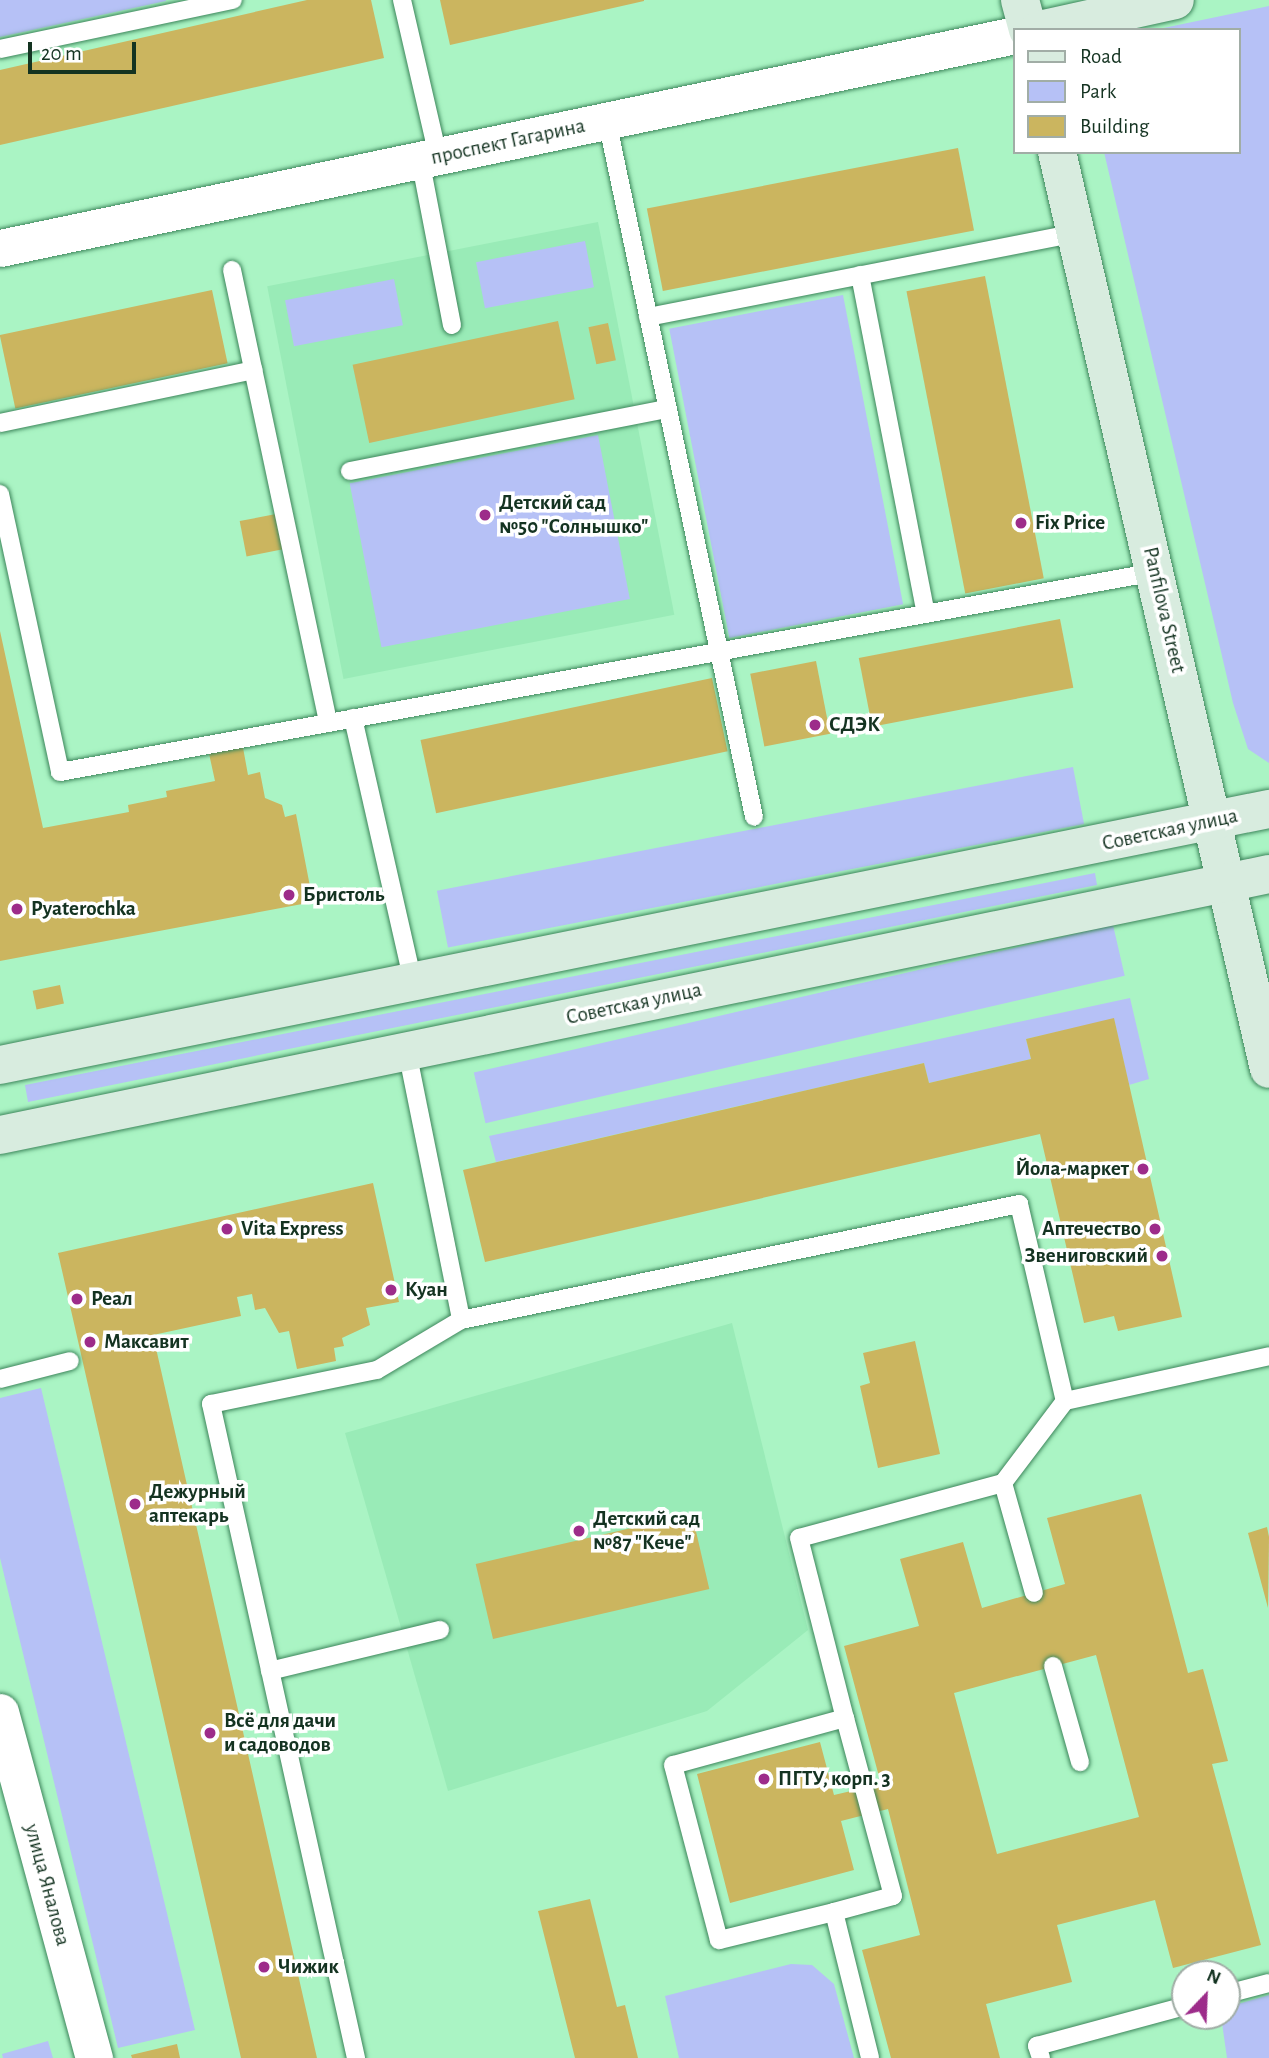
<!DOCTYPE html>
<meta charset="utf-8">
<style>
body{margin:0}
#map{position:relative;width:1269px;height:2058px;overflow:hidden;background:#aaf4c4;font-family:"Alegreya Sans",sans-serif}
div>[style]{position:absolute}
.built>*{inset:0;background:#99ebb7;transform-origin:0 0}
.green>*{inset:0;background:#b6c1f6;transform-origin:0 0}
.building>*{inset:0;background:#cbb55f;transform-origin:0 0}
.roads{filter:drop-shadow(0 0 2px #3d865b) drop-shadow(0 0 2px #3d865b)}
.lane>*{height:18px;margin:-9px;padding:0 9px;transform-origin:9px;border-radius:9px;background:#fff}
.street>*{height:37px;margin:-18.5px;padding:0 18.5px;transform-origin:18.5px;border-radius:18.5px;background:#fff}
.secondary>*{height:38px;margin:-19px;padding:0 19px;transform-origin:19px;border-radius:19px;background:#d8ecdf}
.dots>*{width:19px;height:19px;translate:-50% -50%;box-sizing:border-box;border:4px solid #fff;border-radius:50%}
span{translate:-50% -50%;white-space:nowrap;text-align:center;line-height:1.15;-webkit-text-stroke:7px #fff;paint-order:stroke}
.street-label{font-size:21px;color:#143321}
.poi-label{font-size:21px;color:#143321;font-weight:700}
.left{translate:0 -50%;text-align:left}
.right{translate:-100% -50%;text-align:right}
.legend{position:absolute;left:1013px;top:28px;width:228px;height:126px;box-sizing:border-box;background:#fff;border:2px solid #a1ada6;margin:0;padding:9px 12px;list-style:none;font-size:21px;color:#143321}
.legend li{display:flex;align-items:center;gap:14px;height:35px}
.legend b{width:35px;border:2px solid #a1ada6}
.north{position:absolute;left:1171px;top:1960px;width:70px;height:70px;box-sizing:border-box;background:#fff;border:2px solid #a1ada6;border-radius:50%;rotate:23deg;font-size:19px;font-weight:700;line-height:28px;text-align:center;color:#143321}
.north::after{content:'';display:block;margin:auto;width:24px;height:32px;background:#9d2c8a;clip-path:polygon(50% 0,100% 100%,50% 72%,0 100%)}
.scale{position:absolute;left:28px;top:42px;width:108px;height:32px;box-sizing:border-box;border:4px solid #143321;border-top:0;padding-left:9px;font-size:21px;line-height:24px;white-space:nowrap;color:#143321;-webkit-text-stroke:5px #fff;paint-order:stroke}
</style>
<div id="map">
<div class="built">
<i style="left:598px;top:222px;width:400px;height:337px;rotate:79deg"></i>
<i style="clip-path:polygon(732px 1323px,808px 1630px,707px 1711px,448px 1791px,345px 1433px)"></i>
</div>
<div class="green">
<i style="clip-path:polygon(0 0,166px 0,166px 1px,0 37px)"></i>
<i style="clip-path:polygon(1269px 6px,1269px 763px,1248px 749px,1233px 703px,1104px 152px,1239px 152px,1239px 30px,1154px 30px)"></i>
<i style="left:585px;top:241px;width:47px;height:111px;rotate:79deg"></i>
<i style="left:394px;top:279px;width:47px;height:111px;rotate:79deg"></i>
<i style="left:843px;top:295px;width:315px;height:177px;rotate:79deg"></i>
<i style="left:598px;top:435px;width:167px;height:253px;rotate:79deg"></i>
<i style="left:1073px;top:767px;width:58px;height:648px;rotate:79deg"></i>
<i style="clip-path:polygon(1095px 873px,1097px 885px,28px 1102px,25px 1085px)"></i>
<i style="left:1113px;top:925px;width:52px;height:656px;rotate:77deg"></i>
<i style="clip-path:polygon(1130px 998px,1149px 1079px,1129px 1085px,1114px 1019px,1026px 1039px,1031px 1059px,929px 1083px,924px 1063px,496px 1162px,489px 1136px)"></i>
<i style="clip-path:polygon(41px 1388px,195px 2030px,118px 2048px,0 1558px,0 1398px)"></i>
<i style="clip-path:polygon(791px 1964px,812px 1965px,834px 1984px,854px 2058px,679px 2058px,665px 1996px)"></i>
<i style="clip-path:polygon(1269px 1995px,1269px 2058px,1227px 2058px,1221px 2016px,1231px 2006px)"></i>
<i style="clip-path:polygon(48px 2041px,53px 2058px,3px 2058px,2px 2054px)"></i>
</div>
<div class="building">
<i style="clip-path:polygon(307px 0,371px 0,384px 58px,0 145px,0 70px)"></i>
<i style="clip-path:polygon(440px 0,644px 0,644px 1px,450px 45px)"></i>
<i style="left:958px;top:148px;width:84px;height:317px;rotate:79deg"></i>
<i style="left:985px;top:276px;width:308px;height:80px;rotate:79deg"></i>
<i style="left:212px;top:290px;width:75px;height:217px;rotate:78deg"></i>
<i style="left:558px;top:321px;width:80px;height:210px;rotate:78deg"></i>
<i style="left:608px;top:323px;width:38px;height:20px;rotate:78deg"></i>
<i style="left:276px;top:514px;width:36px;height:37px;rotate:79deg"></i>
<i style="left:1060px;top:619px;width:70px;height:205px;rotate:79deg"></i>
<i style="clip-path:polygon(0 631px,43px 828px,129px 812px,128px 805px,167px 797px,166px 791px,215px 781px,208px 749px,242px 742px,248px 775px,260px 772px,265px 798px,282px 805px,285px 817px,296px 814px,313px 902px,0 961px)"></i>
<i style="left:816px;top:661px;width:74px;height:67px;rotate:79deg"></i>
<i style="left:712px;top:678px;width:75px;height:298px;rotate:78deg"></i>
<i style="left:60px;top:985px;width:19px;height:28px;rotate:78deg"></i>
<i style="clip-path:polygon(1114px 1018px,1182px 1317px,1118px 1331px,1114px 1316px,1084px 1323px,1040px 1134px,485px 1262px,463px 1170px,924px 1063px,929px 1083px,1031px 1059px,1026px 1039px)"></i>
<i style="clip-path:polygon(373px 1183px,399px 1302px,366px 1308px,370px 1325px,342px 1338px,344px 1346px,334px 1348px,336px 1361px,297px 1369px,289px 1331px,279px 1333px,265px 1308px,255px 1310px,252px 1294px,237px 1297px,241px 1316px,153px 1335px,317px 2058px,241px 2058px,58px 1253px)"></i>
<i style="clip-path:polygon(915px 1341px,940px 1454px,878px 1468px,860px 1386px,870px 1383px,863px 1353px)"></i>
<i style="clip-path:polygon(evenodd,1141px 1494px,1188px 1673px,1203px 1669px,1228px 1761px,1212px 1764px,1261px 1945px,1173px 1968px,1155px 1900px,1057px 1925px,1072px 1982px,986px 2004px,1000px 2058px,891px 2058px,862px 1950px,920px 1935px,888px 1809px,841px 1821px,854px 1870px,730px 1903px,697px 1774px,820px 1742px,834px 1795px,881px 1784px,844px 1646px,919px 1626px,900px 1559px,963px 1542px,982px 1608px,1065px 1584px,1047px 1518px,1141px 1494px,1096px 1655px,1139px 1817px,997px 1854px,954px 1693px,1096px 1655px)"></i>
<i style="left:692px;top:1514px;width:77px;height:222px;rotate:77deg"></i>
<i style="clip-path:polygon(1267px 1527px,1269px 1537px,1268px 1608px,1248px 1533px)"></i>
<i style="clip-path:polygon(590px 1899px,617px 2007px,625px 2005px,638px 2058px,575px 2058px,538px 1911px)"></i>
<i style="clip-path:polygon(177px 2044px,180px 2058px,132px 2058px,131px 2055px)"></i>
</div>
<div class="roads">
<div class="lane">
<i style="left:402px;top:0;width:160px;rotate:77deg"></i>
<i style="left:0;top:49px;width:238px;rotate:-11.9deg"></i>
<i style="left:607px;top:121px;width:711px;rotate:78.07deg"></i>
<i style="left:420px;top:159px;width:169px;rotate:79.1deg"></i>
<i style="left:232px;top:270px;width:463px;rotate:78deg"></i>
<i style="left:860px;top:275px;width:345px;rotate:79deg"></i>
<i style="left:648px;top:317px;width:436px;rotate:-11.1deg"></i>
<i style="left:0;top:423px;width:259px;rotate:-11.8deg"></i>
<i style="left:350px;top:471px;width:323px;rotate:-11.1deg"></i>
<i style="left:0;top:494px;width:284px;rotate:77.8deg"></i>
<i style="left:60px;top:772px;width:1113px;rotate:-10.35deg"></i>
<i style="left:353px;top:718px;width:271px;rotate:77.2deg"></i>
<i style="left:407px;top:1051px;width:274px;rotate:78.6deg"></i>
<i style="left:461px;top:1320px;width:570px;rotate:-11.74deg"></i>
<i style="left:1019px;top:1204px;width:202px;rotate:76.9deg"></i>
<i style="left:1065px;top:1401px;width:103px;rotate:127.1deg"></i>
<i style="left:1003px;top:1483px;width:211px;rotate:164.9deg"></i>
<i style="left:799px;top:1538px;width:186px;rotate:75.7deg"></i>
<i style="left:845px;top:1718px;width:178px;rotate:164.7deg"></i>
<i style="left:673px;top:1765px;width:181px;rotate:75.3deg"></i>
<i style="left:719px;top:1940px;width:118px;rotate:-13.7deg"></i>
<i style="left:834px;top:1912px;width:150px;rotate:76.1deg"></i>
<i style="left:0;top:1379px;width:72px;rotate:-14.4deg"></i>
<i style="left:1065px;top:1401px;width:209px;rotate:-12.4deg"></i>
<i style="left:1003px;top:1483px;width:114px;rotate:74.3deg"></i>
<i style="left:1053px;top:1666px;width:100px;rotate:74.3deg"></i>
<i style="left:270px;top:1671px;width:175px;rotate:-13.6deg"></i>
<i style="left:834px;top:1912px;width:61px;rotate:-15.2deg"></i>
<i style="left:893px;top:1896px;width:184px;rotate:-105.1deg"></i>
<i style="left:1227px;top:1994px;width:43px;rotate:-14.7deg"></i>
<i style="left:356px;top:2058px;width:670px;rotate:-102.5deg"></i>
<i style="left:211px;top:1404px;width:169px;rotate:-11.6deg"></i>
<i style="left:377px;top:1370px;width:98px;rotate:-30.8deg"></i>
<i style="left:1041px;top:2058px;width:13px;rotate:-108deg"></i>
<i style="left:1037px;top:2046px;width:153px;rotate:-15.1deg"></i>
</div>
<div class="street">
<i style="left:0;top:248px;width:1037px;rotate:-11.85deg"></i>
<i style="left:0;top:1712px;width:359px;rotate:74.8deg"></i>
</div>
<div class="secondary">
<i style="left:1020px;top:0;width:31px;rotate:75deg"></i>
<i style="left:1039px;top:30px;width:139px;rotate:-12.4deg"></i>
<i style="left:1057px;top:152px;width:941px;rotate:76.98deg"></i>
<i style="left:0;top:1065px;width:1295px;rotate:-11.41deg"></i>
<i style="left:0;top:1135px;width:1296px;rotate:-11.62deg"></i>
</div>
</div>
<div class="dots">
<i style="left:485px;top:515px;background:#9d2c8a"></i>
<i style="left:1021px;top:523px;background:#9d2c8a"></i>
<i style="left:815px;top:725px;background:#9d2c8a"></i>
<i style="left:289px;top:895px;background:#9d2c8a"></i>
<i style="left:17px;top:909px;background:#9d2c8a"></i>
<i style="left:1143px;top:1169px;background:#9d2c8a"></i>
<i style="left:227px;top:1229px;background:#9d2c8a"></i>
<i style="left:1155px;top:1229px;background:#9d2c8a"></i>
<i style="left:1162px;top:1256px;background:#9d2c8a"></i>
<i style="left:391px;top:1290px;background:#9d2c8a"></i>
<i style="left:77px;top:1299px;background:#9d2c8a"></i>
<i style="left:90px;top:1342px;background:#9d2c8a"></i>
<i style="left:135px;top:1504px;background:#9d2c8a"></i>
<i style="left:579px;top:1531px;background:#9d2c8a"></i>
<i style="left:210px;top:1733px;background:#9d2c8a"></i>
<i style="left:764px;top:1779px;background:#9d2c8a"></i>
<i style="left:264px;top:1967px;background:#9d2c8a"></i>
</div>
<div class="street-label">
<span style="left:508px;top:142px;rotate:-12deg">проспект Гагарина</span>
<span style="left:1164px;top:610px;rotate:77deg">Panfilova Street</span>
<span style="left:1170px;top:830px;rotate:-12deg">Советская улица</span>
<span style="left:634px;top:1004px;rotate:-12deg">Советская улица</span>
<span style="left:47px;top:1885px;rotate:75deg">улица Яналова</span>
</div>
<div class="poi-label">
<span class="left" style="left:499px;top:515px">Детский сад<br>№50 "Солнышко"</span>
<span class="left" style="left:1035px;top:523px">Fix Price</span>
<span class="left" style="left:829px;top:725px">СДЭК</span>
<span class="left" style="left:303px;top:895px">Бристоль</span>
<span class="left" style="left:31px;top:909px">Pyaterochka</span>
<span class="right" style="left:1129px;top:1169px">Йола-маркет</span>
<span class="left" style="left:241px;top:1229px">Vita Express</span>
<span class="right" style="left:1141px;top:1229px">Аптечество</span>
<span class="right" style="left:1148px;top:1256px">Звениговский</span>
<span class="left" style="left:405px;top:1290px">Куан</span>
<span class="left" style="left:91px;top:1299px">Реал</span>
<span class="left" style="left:104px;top:1342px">Максавит</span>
<span class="left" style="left:149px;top:1504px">Дежурный<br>аптекарь</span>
<span class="left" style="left:593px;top:1531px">Детский сад<br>№87 "Кече"</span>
<span class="left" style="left:224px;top:1733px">Всё для дачи<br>и садоводов</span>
<span class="left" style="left:778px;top:1779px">ПГТУ, корп. 3</span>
<span class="left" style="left:278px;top:1967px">Чижик</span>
</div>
<ul class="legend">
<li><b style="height:9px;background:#d8ecdf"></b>Road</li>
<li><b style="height:19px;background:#b6c1f6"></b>Park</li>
<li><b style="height:19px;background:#cbb55f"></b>Building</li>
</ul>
<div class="north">N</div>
<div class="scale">20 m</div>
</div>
